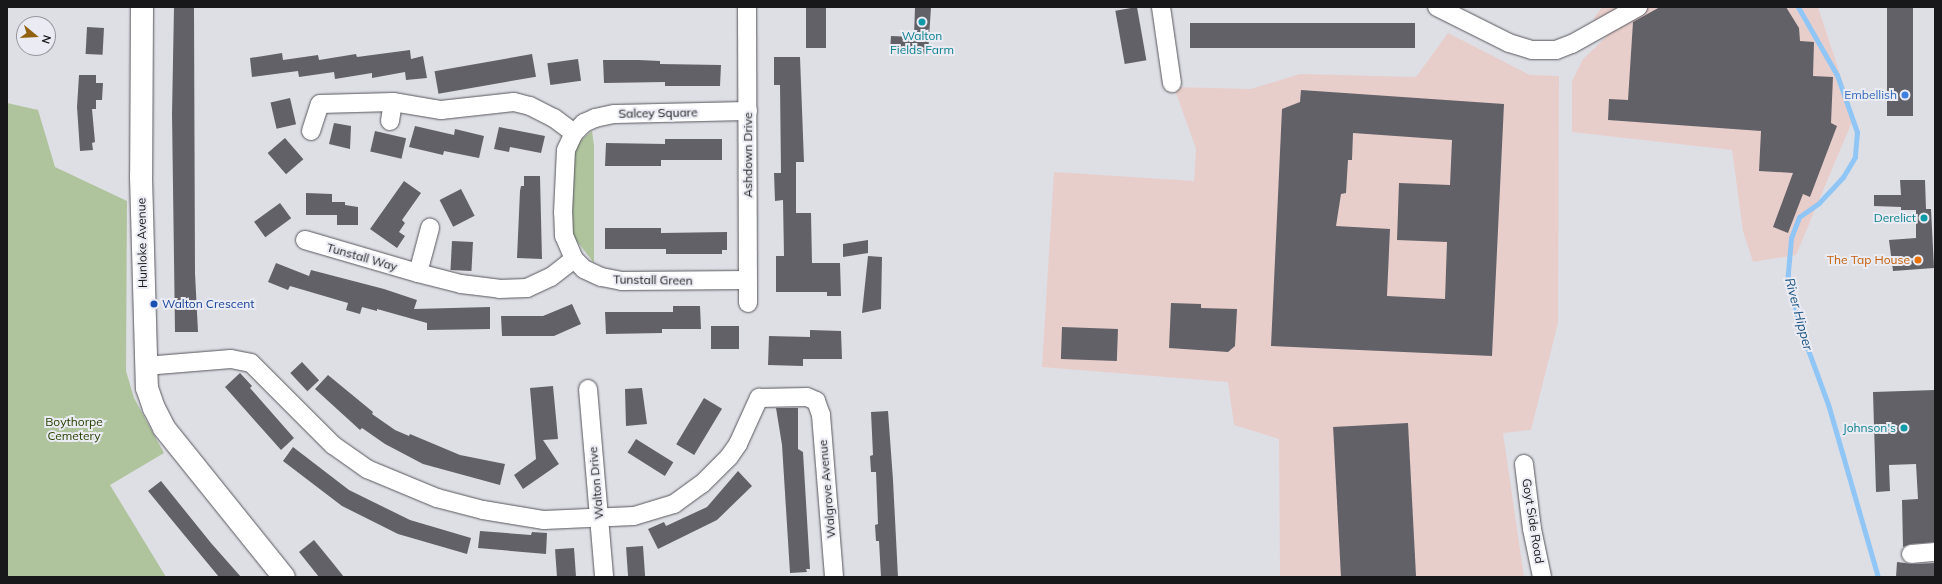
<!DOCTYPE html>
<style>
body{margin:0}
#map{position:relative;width:1942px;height:584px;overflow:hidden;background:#dedee5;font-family:Mulish,sans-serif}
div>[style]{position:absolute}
.industrial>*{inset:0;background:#e8cecb}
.green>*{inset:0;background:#afc49d}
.stream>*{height:5px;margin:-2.5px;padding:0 2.5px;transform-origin:2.5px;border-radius:2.5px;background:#90c6f6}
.building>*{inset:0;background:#626168;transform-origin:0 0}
.roads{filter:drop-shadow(0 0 1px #56565c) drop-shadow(0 0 1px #56565c)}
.street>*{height:18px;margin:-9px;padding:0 9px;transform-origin:9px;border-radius:9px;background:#fff}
.secondary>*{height:22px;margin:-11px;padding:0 11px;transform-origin:11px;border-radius:11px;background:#fff}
.dots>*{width:11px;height:11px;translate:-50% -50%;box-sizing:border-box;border:2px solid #ebebf3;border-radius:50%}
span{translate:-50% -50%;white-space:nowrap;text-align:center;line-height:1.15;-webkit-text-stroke:4px #ebebf3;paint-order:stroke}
.culture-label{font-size:12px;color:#0d838f}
.right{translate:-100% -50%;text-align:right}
.shop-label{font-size:12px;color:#366cbe}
.street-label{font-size:12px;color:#18181b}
.food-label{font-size:12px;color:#c56008}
.transit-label{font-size:12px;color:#164399}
.left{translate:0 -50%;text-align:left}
.park-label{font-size:12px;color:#284200}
.water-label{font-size:13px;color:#185380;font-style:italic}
.frame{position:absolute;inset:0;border:8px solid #18181b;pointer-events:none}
.north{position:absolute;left:16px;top:16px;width:40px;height:40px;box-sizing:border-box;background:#ebebf3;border:1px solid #97979d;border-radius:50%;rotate:108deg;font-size:11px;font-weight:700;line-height:16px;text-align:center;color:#18181b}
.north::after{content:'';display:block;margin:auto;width:14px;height:18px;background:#926110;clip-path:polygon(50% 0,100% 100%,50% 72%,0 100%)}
</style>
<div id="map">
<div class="industrial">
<i style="clip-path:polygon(1602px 7px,1818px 7px,1854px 117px,1796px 255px,1753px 262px,1743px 231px,1732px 150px,1572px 132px,1572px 81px,1583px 59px,1607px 36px,1594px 18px)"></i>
<i style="clip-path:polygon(1448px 33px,1530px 75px,1559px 76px,1558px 323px,1531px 430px,1503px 433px,1524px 577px,1280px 577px,1279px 439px,1234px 425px,1228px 382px,1042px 367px,1054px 172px,1194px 181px,1196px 149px,1174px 87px,1251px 89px,1300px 74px,1416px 77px)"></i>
</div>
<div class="green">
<i style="clip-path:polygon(7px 103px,38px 110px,55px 167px,127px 201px,126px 371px,134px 398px,164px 453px,110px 485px,166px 577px,7px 577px)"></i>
<i style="clip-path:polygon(592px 131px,594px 146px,594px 263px,572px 235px,572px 157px,579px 142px)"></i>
</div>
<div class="stream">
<i style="left:1798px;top:7px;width:78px;rotate:60.2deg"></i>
<i style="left:1837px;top:75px;width:60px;rotate:70.7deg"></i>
<i style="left:1857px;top:132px;width:25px;rotate:95deg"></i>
<i style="left:1855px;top:157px;width:23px;rotate:121deg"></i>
<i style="left:1843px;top:177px;width:35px;rotate:133deg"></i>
<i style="left:1819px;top:203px;width:24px;rotate:145deg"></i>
<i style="left:1799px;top:217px;width:22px;rotate:111deg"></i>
<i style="left:1791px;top:238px;width:38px;rotate:95deg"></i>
<i style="left:1788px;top:276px;width:53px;rotate:77deg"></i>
<i style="left:1800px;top:328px;width:81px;rotate:69.8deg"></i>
<i style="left:1828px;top:404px;width:180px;rotate:73.9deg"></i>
</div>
<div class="building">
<i style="clip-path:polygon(174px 7px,194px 7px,195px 273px,198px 332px,175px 332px,172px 114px)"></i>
<i style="left:806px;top:7px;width:20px;height:41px"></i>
<i style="clip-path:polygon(915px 7px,931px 7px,928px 54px,890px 51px,891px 36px,914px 37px)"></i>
<i style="left:1137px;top:7px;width:54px;height:22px;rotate:80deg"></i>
<i style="clip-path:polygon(1660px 7px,1786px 7px,1799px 28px,1800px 41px,1814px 42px,1813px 76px,1833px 77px,1831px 123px,1837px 126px,1810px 197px,1803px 194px,1788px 233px,1773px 227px,1793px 173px,1759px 171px,1761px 131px,1608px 120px,1609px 99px,1628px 100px,1633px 22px)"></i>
<i style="left:1887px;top:7px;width:26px;height:109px"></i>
<i style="left:1415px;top:23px;width:25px;height:225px;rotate:90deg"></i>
<i style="left:87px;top:27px;width:17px;height:27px;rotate:3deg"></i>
<i style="clip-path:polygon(410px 50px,411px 59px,423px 56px,427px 78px,406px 80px,405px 72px,372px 78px,372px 73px,335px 79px,334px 72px,299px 77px,298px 71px,252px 77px,250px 58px,282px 53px,283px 60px,318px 55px,319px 60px,356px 54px,357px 57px)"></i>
<i style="left:532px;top:54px;width:23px;height:99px;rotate:80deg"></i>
<i style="clip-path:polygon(774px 57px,800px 57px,804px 162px,796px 162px,796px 213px,811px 213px,812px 263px,840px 263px,841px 296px,827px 296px,827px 292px,776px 292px,776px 256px,784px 256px,783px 200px,775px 201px,774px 173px,781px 173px,780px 85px,774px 85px)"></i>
<i style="left:578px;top:59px;width:22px;height:31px;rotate:82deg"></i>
<i style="clip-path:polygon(603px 60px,639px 60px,660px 61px,660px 64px,721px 65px,720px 86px,665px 86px,665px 82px,604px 83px)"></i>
<i style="clip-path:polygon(79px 75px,96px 75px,96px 83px,103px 83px,102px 100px,96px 100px,96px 109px,92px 109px,95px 142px,92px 143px,93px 150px,80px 151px,77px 107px)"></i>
<i style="clip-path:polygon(evenodd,1301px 90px,1504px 104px,1492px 356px,1271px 346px,1282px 109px,1300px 102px,1301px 90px,1353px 133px,1452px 140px,1450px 185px,1399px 183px,1397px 240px,1447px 242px,1445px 299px,1387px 296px,1390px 229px,1336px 226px,1341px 194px,1346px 193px,1348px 160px,1352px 160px,1353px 133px)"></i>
<i style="left:290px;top:98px;width:27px;height:20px;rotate:77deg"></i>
<i style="clip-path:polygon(334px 123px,351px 126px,350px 149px,329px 144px)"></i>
<i style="clip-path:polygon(415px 126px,454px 135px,455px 129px,484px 136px,479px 158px,444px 151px,443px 155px,409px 147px)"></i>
<i style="clip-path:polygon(499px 127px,545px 136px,541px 153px,510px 147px,509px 152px,494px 149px)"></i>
<i style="left:375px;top:131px;width:32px;height:21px;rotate:13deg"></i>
<i style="left:285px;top:138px;width:28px;height:23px;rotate:49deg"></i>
<i style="clip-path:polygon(665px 139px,722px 139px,722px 160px,661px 160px,661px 166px,605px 166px,606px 143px,665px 144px)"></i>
<i style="clip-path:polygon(524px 176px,540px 176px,542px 259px,517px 258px,520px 191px,521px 186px,524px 186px)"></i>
<i style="clip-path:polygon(1900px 180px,1925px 180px,1926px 209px,1931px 209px,1934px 268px,1893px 271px,1889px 240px,1916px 238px,1916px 210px,1901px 210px,1901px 207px,1874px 206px,1874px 195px,1901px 195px)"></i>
<i style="clip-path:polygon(404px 181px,421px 193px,402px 220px,405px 223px,399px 232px,405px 236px,397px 248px,370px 229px)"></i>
<i style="left:461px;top:189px;width:30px;height:24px;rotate:63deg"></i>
<i style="clip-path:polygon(306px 193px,332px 194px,332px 202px,345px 202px,345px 205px,358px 207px,358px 225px,337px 225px,337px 215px,306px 215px)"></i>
<i style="left:280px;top:203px;width:19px;height:32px;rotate:54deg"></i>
<i style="clip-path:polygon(605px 228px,661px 228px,661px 233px,727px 232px,727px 250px,722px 250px,722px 254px,666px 254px,666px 249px,605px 249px)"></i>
<i style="clip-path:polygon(868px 240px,868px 253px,843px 257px,843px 244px)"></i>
<i style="left:452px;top:241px;width:21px;height:29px;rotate:3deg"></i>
<i style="clip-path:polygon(868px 256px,882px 257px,881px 309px,862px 313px)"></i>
<i style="clip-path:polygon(276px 263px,309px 276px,311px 270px,384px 289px,417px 300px,414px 309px,490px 307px,490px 329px,427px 330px,427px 323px,377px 309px,377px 311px,362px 307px,360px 314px,346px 310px,348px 303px,290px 286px,288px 290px,268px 282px)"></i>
<i style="clip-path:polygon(1171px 303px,1201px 304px,1201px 308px,1237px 309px,1235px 346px,1228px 352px,1169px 348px)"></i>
<i style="clip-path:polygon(572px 304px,581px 324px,554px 336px,502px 336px,501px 316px,543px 316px)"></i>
<i style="clip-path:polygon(673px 306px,700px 306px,701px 329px,662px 329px,662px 333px,606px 334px,605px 312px,673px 312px)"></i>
<i style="left:711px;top:326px;width:28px;height:23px"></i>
<i style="left:1062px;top:327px;width:56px;height:32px;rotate:2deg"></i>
<i style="clip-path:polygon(810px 330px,841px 331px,842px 359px,803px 359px,803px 366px,768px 365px,769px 336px,810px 337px)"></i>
<i style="left:302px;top:362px;width:25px;height:16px;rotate:47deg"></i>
<i style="clip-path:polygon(240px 373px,252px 386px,250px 388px,294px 438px,281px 450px,225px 387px)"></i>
<i style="clip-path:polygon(328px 375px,373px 412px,372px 414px,395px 430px,409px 436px,410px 434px,460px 455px,505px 464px,500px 485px,423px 464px,385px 444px,362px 428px,360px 430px,315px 389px)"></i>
<i style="clip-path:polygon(553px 386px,558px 439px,543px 440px,559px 464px,523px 489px,514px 475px,536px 459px,530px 388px)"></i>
<i style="clip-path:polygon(642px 388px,647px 424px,626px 426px,625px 389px)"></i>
<i style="clip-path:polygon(1935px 390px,1935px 542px,1910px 544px,1903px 547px,1902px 500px,1918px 499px,1916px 464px,1889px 465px,1890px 491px,1876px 492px,1873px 392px)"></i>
<i style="left:704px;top:398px;width:21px;height:54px;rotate:31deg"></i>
<i style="clip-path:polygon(776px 408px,798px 408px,798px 449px,803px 452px,810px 569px,806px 569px,807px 572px,790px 573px,782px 445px)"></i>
<i style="clip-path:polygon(888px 411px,893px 480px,898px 577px,881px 577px,879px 541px,876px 541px,875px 525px,878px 524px,876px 472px,871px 472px,870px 456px,873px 455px,871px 412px)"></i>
<i style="left:1408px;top:423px;width:154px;height:75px;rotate:87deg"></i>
<i style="left:636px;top:439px;width:44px;height:16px;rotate:32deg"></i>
<i style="clip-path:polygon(293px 447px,349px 490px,410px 520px,471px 538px,467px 554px,398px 534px,342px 506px,283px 461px)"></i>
<i style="clip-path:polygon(738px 471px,752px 486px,717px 520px,658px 549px,648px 529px,664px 522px,666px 526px,707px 507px)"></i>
<i style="clip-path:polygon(161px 481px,211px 543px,241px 577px,219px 577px,185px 536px,148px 491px)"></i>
<i style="clip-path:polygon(480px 531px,531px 535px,532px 532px,547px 533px,546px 554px,478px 548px)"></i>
<i style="clip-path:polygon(314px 540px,332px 562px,344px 577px,319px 577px,299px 552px)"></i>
<i style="left:643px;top:546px;width:31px;height:17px;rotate:86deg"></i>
<i style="left:574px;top:548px;width:29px;height:19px;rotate:86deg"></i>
<i style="clip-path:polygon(1897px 562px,1912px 564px,1935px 563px,1935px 577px,1896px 577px)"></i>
</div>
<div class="roads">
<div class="street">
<i style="left:747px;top:7px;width:296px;rotate:89.8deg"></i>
<i style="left:1161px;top:7px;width:77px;rotate:81.8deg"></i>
<i style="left:1437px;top:7px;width:80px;rotate:26.6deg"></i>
<i style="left:1509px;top:43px;width:24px;rotate:17deg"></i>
<i style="left:1532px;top:50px;width:24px"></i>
<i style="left:1556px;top:50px;width:17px;rotate:-21deg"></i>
<i style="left:1572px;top:44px;width:76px;rotate:-29.3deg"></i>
<i style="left:390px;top:121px;width:19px;rotate:-81deg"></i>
<i style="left:311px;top:131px;width:28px;rotate:-72deg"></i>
<i style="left:320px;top:104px;width:73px;rotate:-1.6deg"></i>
<i style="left:393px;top:102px;width:49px;rotate:9.5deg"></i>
<i style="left:441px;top:110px;width:73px;rotate:-6.3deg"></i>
<i style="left:514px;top:102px;width:16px;rotate:14deg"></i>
<i style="left:530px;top:106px;width:27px;rotate:27deg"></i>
<i style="left:554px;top:118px;width:25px;rotate:37deg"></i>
<i style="left:305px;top:240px;width:118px;rotate:16.3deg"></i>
<i style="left:418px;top:273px;width:44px;rotate:14.3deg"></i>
<i style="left:461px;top:284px;width:38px;rotate:7deg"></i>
<i style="left:499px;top:289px;width:28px;rotate:-2deg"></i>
<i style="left:527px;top:288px;width:26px;rotate:-25deg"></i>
<i style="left:551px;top:277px;width:29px;rotate:-38deg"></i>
<i style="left:418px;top:273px;width:47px;rotate:-75.1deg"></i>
<i style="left:748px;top:280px;width:126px;rotate:179.5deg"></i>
<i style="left:622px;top:281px;width:21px;rotate:-169deg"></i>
<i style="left:601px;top:277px;width:19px;rotate:-155deg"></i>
<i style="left:584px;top:269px;width:14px;rotate:-135deg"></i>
<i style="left:574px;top:259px;width:25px;rotate:-113deg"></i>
<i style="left:564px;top:236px;width:23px;rotate:-92deg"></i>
<i style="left:563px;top:213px;width:63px;rotate:-87.3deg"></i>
<i style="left:566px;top:150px;width:19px;rotate:-65deg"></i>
<i style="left:574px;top:133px;width:14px;rotate:-45deg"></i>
<i style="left:584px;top:123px;width:12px;rotate:-24deg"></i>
<i style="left:595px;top:118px;width:19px;rotate:-12deg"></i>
<i style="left:614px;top:114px;width:134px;rotate:-1.3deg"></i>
<i style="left:145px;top:366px;width:86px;rotate:-4.7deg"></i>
<i style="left:231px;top:359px;width:20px;rotate:11deg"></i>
<i style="left:251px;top:363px;width:116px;rotate:45deg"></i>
<i style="left:333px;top:445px;width:42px;rotate:35.2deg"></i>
<i style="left:367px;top:469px;width:76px;rotate:22.5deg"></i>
<i style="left:437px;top:498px;width:48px;rotate:14.6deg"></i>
<i style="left:483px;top:510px;width:62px;rotate:9.3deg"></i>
<i style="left:544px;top:520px;width:90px;rotate:-2.5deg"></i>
<i style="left:634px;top:516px;width:42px;rotate:-16.7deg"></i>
<i style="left:674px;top:504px;width:34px;rotate:-36deg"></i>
<i style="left:702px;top:484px;width:38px;rotate:-45deg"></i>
<i style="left:729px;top:457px;width:16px;rotate:-55deg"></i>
<i style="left:738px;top:444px;width:51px;rotate:-65.5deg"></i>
<i style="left:759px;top:398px;width:48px;rotate:-1.2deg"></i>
<i style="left:807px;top:397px;width:10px;rotate:24deg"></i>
<i style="left:816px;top:401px;width:15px;rotate:70deg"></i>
<i style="left:821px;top:415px;width:163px;rotate:85.4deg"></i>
<i style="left:588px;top:389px;width:189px;rotate:85.1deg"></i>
<i style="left:1524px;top:464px;width:65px;rotate:83deg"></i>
<i style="left:1532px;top:529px;width:49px;rotate:78.2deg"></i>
<i style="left:1911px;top:554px;width:24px;rotate:-5deg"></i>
</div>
<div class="secondary">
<i style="left:142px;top:7px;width:170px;rotate:90.3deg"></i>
<i style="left:141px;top:177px;width:211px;rotate:88.4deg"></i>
<i style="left:147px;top:388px;width:21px;rotate:71deg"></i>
<i style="left:154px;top:408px;width:22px;rotate:63deg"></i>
<i style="left:164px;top:428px;width:191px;rotate:51.2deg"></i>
</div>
</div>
<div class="dots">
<i style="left:922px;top:22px;background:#0f9aa8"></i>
<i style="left:1905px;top:95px;background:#3f7fe0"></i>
<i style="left:1924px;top:218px;background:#0f9aa8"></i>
<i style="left:1918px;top:260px;background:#e8710a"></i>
<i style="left:154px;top:304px;background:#1a4fb4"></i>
<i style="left:1904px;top:428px;background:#0f9aa8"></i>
</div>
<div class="culture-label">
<span style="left:922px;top:43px">Walton<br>Fields Farm</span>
<span class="right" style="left:1916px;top:218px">Derelict</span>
<span class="right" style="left:1896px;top:428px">Johnson's</span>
</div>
<div class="shop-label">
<span class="right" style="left:1897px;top:95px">Embellish</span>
</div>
<div class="street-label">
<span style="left:658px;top:113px;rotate:-1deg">Salcey Square</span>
<span style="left:748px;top:155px;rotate:-90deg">Ashdown Drive</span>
<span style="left:142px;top:243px;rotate:-91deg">Hunloke Avenue</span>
<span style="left:362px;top:257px;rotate:16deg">Tunstall Way</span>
<span style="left:653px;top:280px;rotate:1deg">Tunstall Green</span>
<span style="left:596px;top:483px;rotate:-95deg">Walton Drive</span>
<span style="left:827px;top:489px;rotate:-95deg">Walgrove Avenue</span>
<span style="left:1533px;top:521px;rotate:81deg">Goyt Side Road</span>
</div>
<div class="food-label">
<span class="right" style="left:1910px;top:260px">The Tap House</span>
</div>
<div class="transit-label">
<span class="left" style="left:162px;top:304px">Walton Crescent</span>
</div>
<div class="park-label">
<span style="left:74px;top:429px">Boythorpe<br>Cemetery</span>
</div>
<div class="water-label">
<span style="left:1799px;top:314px;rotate:75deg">River Hipper</span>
</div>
<div class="frame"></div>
<div class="north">N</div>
</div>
